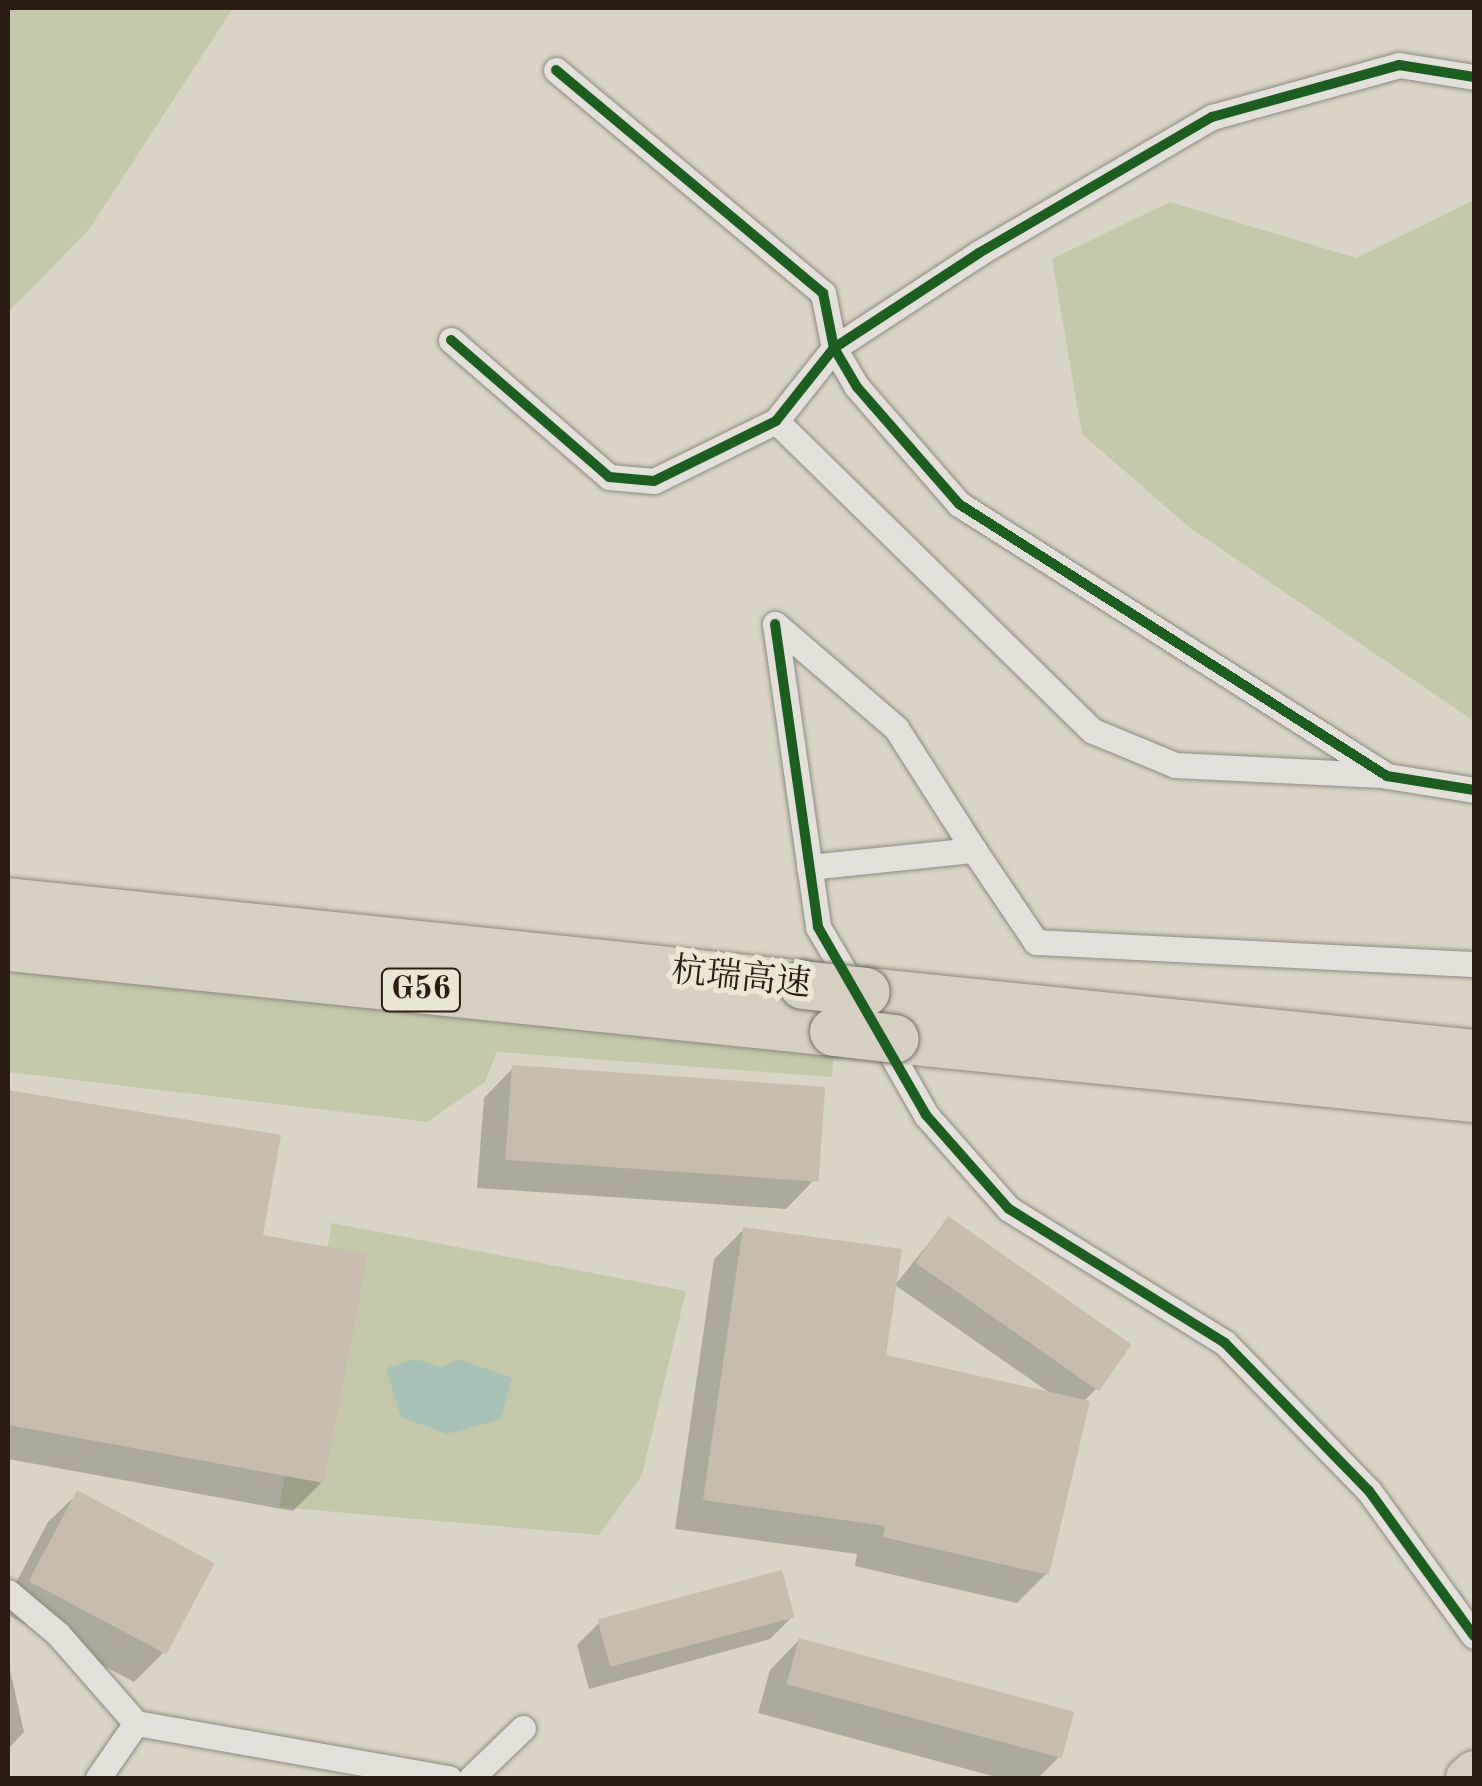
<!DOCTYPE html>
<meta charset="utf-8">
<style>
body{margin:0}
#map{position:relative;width:1482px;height:1786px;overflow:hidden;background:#d9d4c5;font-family:"Old Standard TT","Noto Serif SC",serif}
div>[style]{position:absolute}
.green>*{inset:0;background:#c4c8a9}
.water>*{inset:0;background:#a9c2b7}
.shadow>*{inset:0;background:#0003}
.building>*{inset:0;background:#c8bcae;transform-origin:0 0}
.roads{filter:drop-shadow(0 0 2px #8e897f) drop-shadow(0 0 2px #8e897f)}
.minor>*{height:25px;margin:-12.5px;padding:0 12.5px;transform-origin:12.5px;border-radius:12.5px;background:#e2e0d9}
.trunk>*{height:42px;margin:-21px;padding:0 21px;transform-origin:21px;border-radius:21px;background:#d6d0c3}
.motorway>*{height:48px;margin:-24px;padding:0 24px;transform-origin:24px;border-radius:24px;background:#d6d0c3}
.bridges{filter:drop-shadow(0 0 2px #757068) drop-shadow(0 0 2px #757068)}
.motorway-bridge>*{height:48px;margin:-24px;padding:0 24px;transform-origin:24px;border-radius:24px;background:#d6d0c3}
.cycleway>*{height:10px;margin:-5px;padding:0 5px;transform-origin:5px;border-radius:5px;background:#1b5e20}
span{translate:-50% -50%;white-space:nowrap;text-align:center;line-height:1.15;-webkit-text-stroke:10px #ece6d4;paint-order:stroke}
.shield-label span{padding:2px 8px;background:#ece6d4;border:2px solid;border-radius:8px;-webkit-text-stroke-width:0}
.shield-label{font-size:32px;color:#2b1c14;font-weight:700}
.street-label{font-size:35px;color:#2b1c14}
.frame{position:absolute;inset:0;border:10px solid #2b1c14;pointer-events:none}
</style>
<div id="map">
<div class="green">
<i style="clip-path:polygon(8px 8px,233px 8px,88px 231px,8px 312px)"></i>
<i style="clip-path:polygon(1474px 200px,1474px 721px,1189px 527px,1082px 434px,1052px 259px,1170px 202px,1356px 258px)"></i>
<i style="clip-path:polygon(8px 963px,834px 1052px,832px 1077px,497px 1052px,485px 1082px,427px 1122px,8px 1072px)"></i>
<i style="clip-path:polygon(332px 1223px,686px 1291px,642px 1475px,599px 1535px,279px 1507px)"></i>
</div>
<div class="water">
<i style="clip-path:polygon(415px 1359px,442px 1367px,458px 1359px,512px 1378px,501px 1419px,447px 1434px,401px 1417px,386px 1368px)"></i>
</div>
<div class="shadow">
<i style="clip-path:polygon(513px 1068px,815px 1179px,786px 1209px,477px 1188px,484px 1098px)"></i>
<i style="clip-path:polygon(8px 1092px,278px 1137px,260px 1237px,322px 1482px,293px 1511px,8px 1459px)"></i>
<i style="clip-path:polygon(948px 1219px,1097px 1388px,1083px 1402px,1046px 1574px,1017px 1603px,855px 1566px,857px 1554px,675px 1529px,714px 1259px,744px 1229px,884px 1357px,1053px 1395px,895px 1285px)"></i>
<i style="clip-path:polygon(78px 1493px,163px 1653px,134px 1682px,8px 1615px,8px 1598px,48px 1522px)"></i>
<i style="clip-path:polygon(792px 1617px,770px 1639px,589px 1689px,577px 1645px,599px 1623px)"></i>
<i style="clip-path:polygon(799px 1640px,1059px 1757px,1038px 1778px,1000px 1778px,758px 1713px,770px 1670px)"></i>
<i style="clip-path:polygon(8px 1661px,24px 1732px,8px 1749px)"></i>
</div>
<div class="building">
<i style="left:512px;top:1065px;width:314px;height:95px;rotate:4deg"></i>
<i style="clip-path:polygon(8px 1090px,281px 1135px,263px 1235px,368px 1254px,324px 1483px,8px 1425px)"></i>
<i style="left:948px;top:1216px;width:224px;height:57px;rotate:35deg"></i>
<i style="clip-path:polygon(743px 1227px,902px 1249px,886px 1355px,1090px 1401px,1049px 1575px,883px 1537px,885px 1526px,703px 1500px)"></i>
<i style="left:77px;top:1490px;width:156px;height:103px;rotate:28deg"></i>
<i style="left:782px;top:1570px;width:49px;height:191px;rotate:75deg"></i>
<i style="left:799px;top:1638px;width:285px;height:48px;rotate:15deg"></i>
</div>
<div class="roads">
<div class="minor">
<i style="left:556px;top:70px;width:348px;rotate:39.9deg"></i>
<i style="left:823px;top:293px;width:56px;rotate:78.7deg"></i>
<i style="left:834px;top:348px;width:45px;rotate:59.5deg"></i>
<i style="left:857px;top:387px;width:155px;rotate:48.9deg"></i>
<i style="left:959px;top:504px;width:507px;rotate:32.44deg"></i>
<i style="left:1387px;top:776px;width:88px;rotate:9.1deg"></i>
<i style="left:451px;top:340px;width:209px;rotate:40.9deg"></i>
<i style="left:609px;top:477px;width:45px;rotate:5.1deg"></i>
<i style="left:654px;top:481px;width:136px;rotate:-26.2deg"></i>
<i style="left:776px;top:421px;width:93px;rotate:-51.5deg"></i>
<i style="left:834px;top:348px;width:173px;rotate:-33.2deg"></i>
<i style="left:979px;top:253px;width:270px;rotate:-30.3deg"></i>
<i style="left:1212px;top:117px;width:194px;rotate:-15.5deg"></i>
<i style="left:1399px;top:65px;width:76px;rotate:9.1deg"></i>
<i style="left:776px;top:421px;width:443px;rotate:44.4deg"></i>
<i style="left:1093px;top:731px;width:89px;rotate:22.5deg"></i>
<i style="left:1175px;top:765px;width:207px;rotate:2.8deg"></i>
<i style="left:775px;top:624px;width:306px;rotate:81.9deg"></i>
<i style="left:818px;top:927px;width:79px;rotate:59.5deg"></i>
<i style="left:775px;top:624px;width:160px;rotate:40.7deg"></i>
<i style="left:896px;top:728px;width:145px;rotate:57.4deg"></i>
<i style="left:809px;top:867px;width:166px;rotate:-5.9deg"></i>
<i style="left:974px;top:850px;width:111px;rotate:56deg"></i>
<i style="left:1036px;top:942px;width:439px;rotate:2.9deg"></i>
<i style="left:880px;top:1034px;width:93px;rotate:60.4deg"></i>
<i style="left:926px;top:1115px;width:125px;rotate:48.6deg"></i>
<i style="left:1009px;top:1209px;width:254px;rotate:31.8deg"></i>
<i style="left:1225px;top:1343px;width:206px;rotate:45.8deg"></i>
<i style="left:1369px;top:1491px;width:179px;rotate:54.1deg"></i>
<i style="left:8px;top:1592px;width:65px;rotate:40deg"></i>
<i style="left:58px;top:1634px;width:118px;rotate:48.8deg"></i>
<i style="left:136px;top:1723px;width:318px;rotate:10deg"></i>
<i style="left:98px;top:1778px;width:67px;rotate:-55.4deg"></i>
<i style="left:471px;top:1778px;width:72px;rotate:-43.9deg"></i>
</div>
<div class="trunk">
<i style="left:1467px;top:1778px;width:9px;rotate:-41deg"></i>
</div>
<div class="motorway">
<i style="left:8px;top:902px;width:799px;rotate:5.96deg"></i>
<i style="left:8px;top:947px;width:830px;rotate:5.88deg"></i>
<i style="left:866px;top:992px;width:611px;rotate:5.82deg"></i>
<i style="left:895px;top:1039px;width:582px;rotate:5.82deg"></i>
</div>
</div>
<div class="bridges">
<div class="motorway-bridge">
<i style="left:803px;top:985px;width:63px;rotate:6.3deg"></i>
<i style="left:834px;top:1032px;width:61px;rotate:6.5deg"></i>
</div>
</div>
<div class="cycleway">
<i style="left:556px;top:70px;width:348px;rotate:39.9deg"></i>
<i style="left:823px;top:293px;width:56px;rotate:78.7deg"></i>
<i style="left:834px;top:348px;width:45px;rotate:59.5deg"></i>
<i style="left:857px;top:387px;width:155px;rotate:48.9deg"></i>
<i style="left:959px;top:504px;width:507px;rotate:32.44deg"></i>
<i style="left:1387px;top:776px;width:88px;rotate:9.1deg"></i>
<i style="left:451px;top:340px;width:209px;rotate:40.9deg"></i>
<i style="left:609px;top:477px;width:45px;rotate:5.1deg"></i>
<i style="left:654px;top:481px;width:136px;rotate:-26.2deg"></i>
<i style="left:776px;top:421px;width:93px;rotate:-51.5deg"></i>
<i style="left:834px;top:348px;width:173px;rotate:-33.2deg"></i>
<i style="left:979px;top:253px;width:270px;rotate:-30.3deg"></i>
<i style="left:1212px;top:117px;width:194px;rotate:-15.5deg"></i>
<i style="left:1399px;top:65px;width:76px;rotate:9.1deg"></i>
<i style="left:775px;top:624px;width:306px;rotate:81.9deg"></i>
<i style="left:818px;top:927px;width:217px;rotate:60.1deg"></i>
<i style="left:926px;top:1115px;width:125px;rotate:48.6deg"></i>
<i style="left:1009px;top:1209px;width:254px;rotate:31.8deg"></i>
<i style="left:1225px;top:1343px;width:206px;rotate:45.8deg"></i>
<i style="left:1369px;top:1491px;width:179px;rotate:54.1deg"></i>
</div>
<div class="shield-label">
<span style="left:421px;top:990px">G56</span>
</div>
<div class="street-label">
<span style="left:741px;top:979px;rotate:6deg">杭瑞高速</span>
</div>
<div class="frame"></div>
</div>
